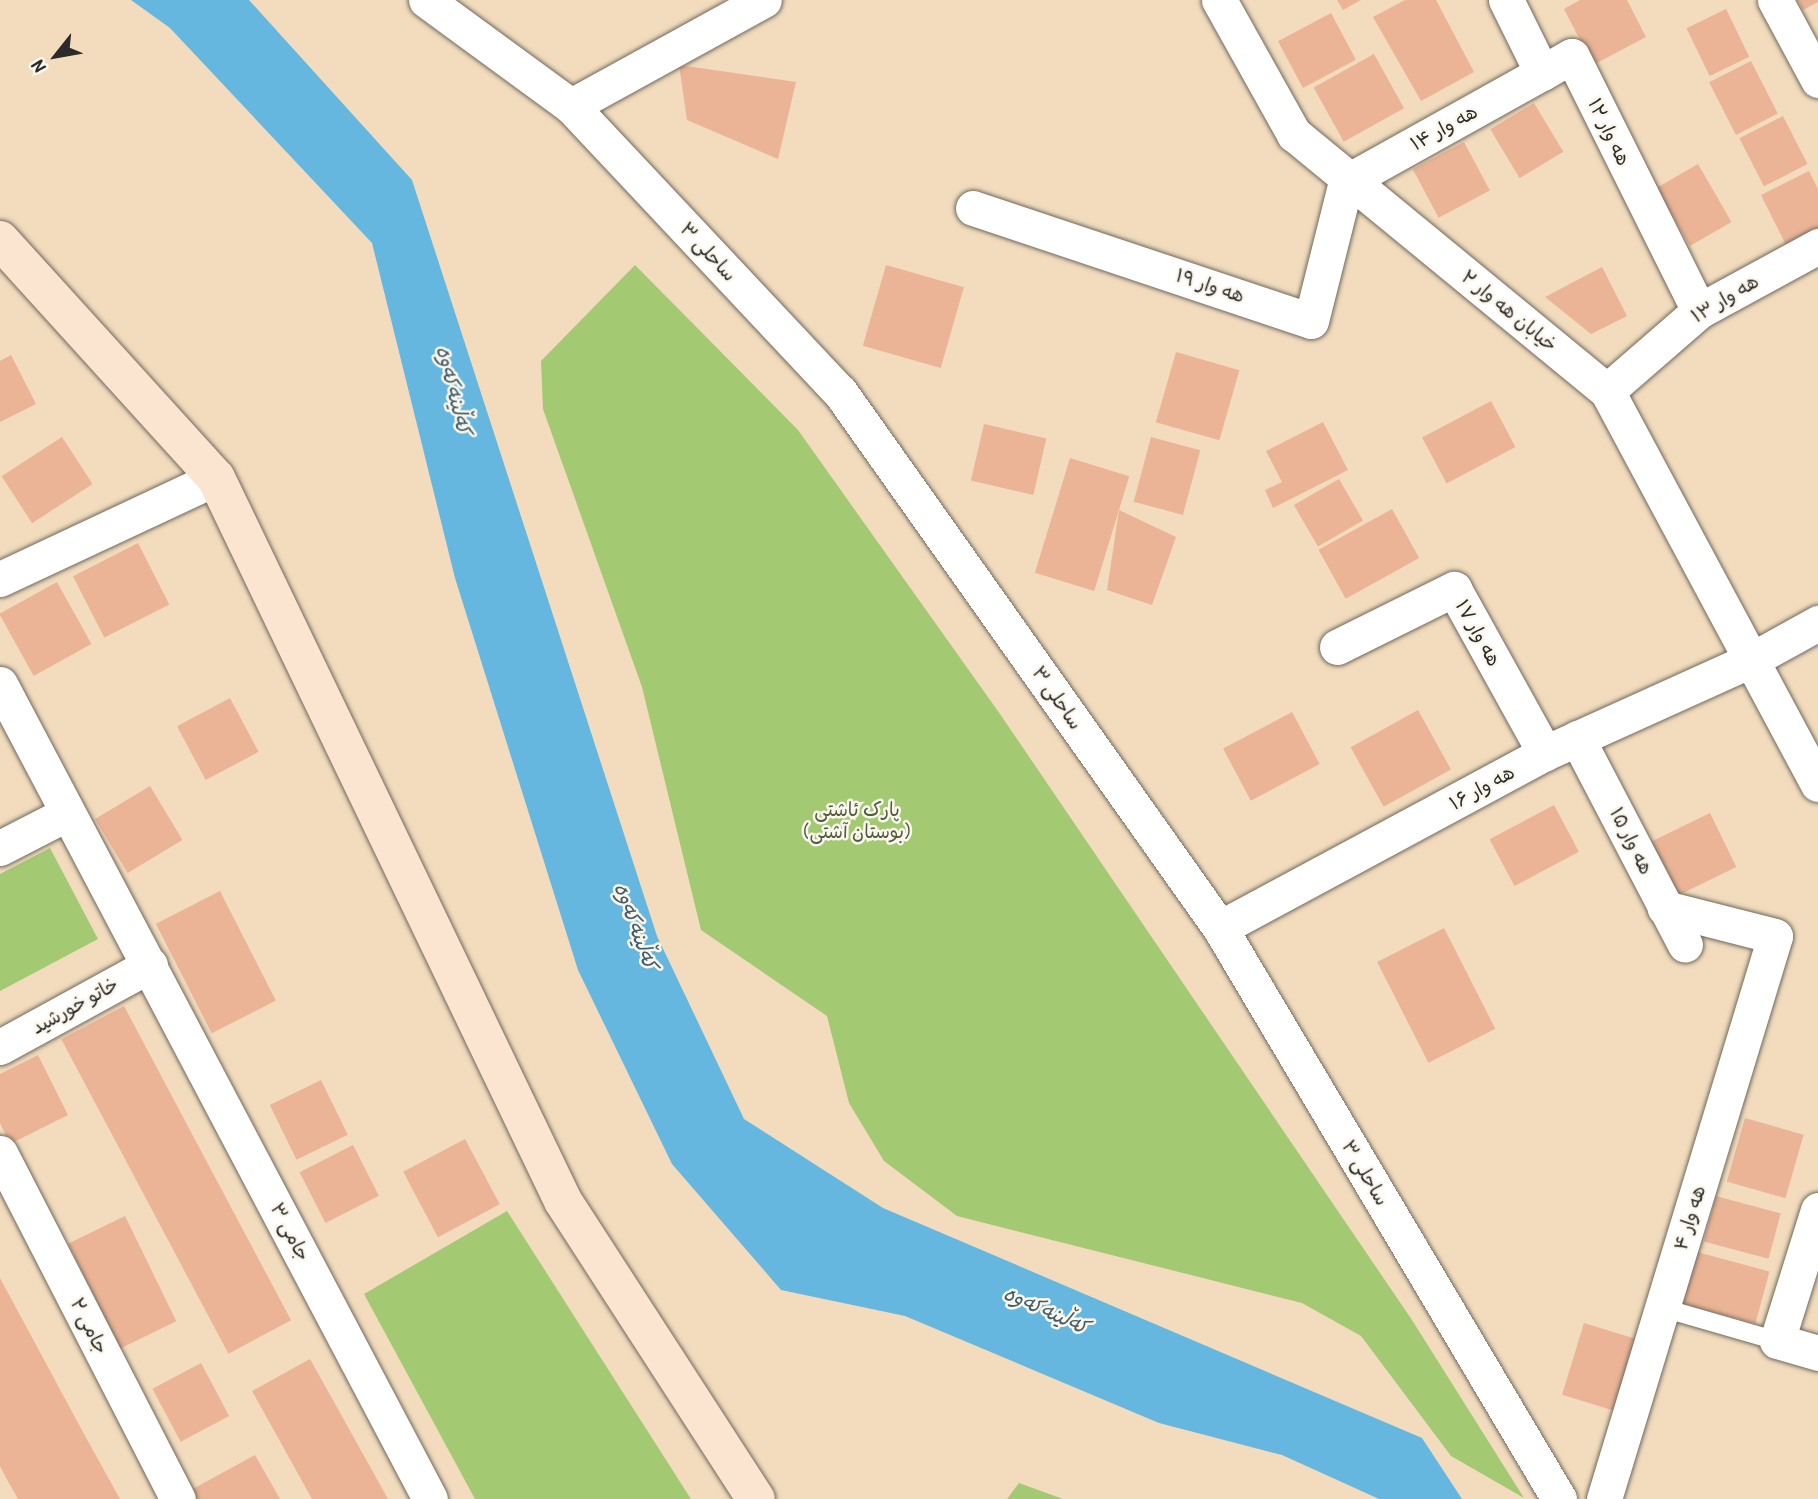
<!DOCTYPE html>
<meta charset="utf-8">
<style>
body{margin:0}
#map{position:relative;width:1818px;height:1499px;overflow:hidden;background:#f2dcbd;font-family:"Patrick Hand","Playpen Sans Arabic",sans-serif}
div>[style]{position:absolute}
.green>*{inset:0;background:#a3c973}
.water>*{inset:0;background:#65b7e0}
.building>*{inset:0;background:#ebb496;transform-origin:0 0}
.roads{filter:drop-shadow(0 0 2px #71695e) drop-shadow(0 0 2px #71695e)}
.lane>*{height:18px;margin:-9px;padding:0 9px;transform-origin:9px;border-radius:9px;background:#fff}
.street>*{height:35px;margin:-17.5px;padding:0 17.5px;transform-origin:17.5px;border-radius:17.5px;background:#fff}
.secondary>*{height:38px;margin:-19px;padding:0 19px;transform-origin:19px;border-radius:19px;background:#fce5d0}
span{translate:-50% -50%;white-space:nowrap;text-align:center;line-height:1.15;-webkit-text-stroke:5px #fbf7ec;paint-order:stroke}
.street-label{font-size:19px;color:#2b2b2b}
.park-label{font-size:19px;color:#4f5a41}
.water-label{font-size:21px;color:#3f5c6a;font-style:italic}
.north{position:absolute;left:21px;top:21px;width:70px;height:70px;-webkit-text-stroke:5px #fbf7ec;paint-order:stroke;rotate:239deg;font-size:19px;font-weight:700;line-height:28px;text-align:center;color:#2b2b2b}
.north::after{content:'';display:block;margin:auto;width:24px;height:32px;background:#2b2b2b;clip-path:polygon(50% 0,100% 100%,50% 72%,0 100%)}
</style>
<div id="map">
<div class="green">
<i style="clip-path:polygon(635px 265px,798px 430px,1000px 714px,1412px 1320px,1524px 1498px,1451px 1456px,1361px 1336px,1302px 1303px,957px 1216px,884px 1161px,849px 1103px,827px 1016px,701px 930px,642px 687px,543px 409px,541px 361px)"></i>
<i style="clip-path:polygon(50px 848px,98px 939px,0 991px,0 874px)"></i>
<i style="clip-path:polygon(507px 1211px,691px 1499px,475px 1499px,364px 1294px)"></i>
<i style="clip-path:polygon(1019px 1483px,1063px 1499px,1007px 1499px)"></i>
</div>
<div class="water">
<i style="clip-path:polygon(131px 0,249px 0,412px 180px,657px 936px,744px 1119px,883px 1208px,1422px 1438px,1462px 1499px,1379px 1499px,1282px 1455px,1159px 1423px,905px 1316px,781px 1290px,672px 1164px,578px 970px,455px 578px,372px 243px,170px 28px)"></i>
</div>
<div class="building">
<i style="clip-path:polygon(1337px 0,1361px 0,1343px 10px)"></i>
<i style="clip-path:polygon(1405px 0,1436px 0,1474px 72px,1421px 101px,1373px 17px)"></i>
<i style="clip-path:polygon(1580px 0,1627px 0,1646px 37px,1593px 65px,1564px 9px)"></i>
<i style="clip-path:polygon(1798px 0,1818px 0,1818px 2px,1803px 10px)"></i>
<i style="left:1726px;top:9px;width:53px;height:44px;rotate:64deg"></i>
<i style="left:1331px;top:13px;width:53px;height:60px;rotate:62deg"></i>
<i style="left:1374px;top:54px;width:62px;height:69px;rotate:61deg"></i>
<i style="left:1751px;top:61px;width:59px;height:47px;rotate:63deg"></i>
<i style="clip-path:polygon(679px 65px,796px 82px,778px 159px,687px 120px)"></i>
<i style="left:1534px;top:103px;width:57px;height:51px;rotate:59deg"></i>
<i style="left:1783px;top:116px;width:54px;height:49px;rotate:63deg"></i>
<i style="left:1464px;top:142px;width:55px;height:58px;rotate:62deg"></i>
<i style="left:1698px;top:164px;width:67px;height:48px;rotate:60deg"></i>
<i style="clip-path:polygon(1809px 171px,1818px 189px,1818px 233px,1788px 249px,1761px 195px)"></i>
<i style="left:886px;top:265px;width:81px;height:84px;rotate:16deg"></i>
<i style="clip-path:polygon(1602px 267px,1627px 316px,1591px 334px,1545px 297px)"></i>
<i style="left:1176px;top:352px;width:66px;height:73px;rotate:16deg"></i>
<i style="clip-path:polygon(11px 355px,36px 404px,0 422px,0 361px)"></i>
<i style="left:1491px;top:401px;width:52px;height:78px;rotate:62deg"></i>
<i style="clip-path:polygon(1323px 422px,1348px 470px,1273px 508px,1265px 490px,1282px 482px,1266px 451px)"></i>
<i style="left:984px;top:424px;width:64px;height:58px;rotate:13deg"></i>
<i style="left:62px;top:437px;width:56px;height:72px;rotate:57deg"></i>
<i style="left:1151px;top:437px;width:51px;height:67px;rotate:15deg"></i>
<i style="left:1070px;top:458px;width:62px;height:120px;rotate:17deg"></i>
<i style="left:1339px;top:479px;width:48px;height:52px;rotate:60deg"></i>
<i style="left:1392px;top:509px;width:56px;height:84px;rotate:61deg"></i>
<i style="clip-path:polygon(1119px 510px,1176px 537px,1152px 605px,1107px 590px)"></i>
<i style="left:138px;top:543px;width:69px;height:73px;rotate:63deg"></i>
<i style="left:57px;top:582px;width:71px;height:66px;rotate:61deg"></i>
<i style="left:230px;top:698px;width:61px;height:60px;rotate:62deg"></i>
<i style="left:1418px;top:710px;width:68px;height:77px;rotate:61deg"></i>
<i style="left:1292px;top:712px;width:59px;height:78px;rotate:62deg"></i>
<i style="left:150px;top:786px;width:63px;height:64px;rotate:59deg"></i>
<i style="left:1554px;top:805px;width:53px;height:73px;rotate:62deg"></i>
<i style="left:1710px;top:813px;width:60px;height:73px;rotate:64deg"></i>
<i style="left:220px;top:891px;width:123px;height:72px;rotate:63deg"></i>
<i style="left:1444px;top:928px;width:113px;height:75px;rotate:63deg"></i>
<i style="left:124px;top:1006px;width:356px;height:71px;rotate:62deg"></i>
<i style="clip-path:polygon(38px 1055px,68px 1115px,10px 1144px,0 1123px,0 1074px)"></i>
<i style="left:321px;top:1080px;width:61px;height:57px;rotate:64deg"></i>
<i style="left:1745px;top:1118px;width:61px;height:66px;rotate:16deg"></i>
<i style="left:465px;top:1139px;width:74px;height:70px;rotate:62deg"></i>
<i style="left:353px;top:1145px;width:57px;height:60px;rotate:63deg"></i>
<i style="left:1716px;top:1196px;width:67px;height:47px;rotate:15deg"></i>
<i style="left:125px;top:1216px;width:117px;height:63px;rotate:64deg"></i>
<i style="left:1697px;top:1252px;width:75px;height:54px;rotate:15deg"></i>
<i style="clip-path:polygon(0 1278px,84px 1434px,120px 1499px,18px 1499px,5px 1476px,0 1466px)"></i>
<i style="left:1584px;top:1323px;width:63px;height:75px;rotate:17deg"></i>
<i style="clip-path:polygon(310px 1359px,348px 1427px,388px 1499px,312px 1499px,252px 1391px)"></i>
<i style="left:201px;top:1363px;width:60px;height:55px;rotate:62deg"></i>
<i style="clip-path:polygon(255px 1455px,280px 1499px,194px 1499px,189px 1491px)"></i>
</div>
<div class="roads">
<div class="lane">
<i style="left:1663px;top:1308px;width:119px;rotate:16.1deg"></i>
</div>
<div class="street">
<i style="left:426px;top:0;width:180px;rotate:36.2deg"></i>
<i style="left:571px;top:106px;width:393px;rotate:46.8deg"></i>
<i style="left:840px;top:392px;width:657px;rotate:54.67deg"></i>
<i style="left:1220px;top:928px;width:664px;rotate:59.3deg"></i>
<i style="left:1219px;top:0;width:154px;rotate:60.8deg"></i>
<i style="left:1294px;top:134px;width:405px;rotate:39.4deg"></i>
<i style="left:1607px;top:391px;width:446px;rotate:61.8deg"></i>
<i style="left:1506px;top:0;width:81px;rotate:63.7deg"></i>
<i style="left:1542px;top:73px;width:34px;rotate:-30deg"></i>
<i style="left:1572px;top:56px;width:285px;rotate:63.5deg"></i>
<i style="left:1775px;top:0;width:91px;rotate:61.7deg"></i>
<i style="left:571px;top:106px;width:220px;rotate:-28.8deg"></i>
<i style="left:973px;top:208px;width:356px;rotate:18.5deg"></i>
<i style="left:1311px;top:321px;width:143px;rotate:-75.9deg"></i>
<i style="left:1346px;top:182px;width:224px;rotate:-29.1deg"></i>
<i style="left:1607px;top:391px;width:122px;rotate:-41deg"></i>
<i style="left:1699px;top:311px;width:136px;rotate:-28.6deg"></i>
<i style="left:0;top:579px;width:238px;rotate:-25.1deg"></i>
<i style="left:1337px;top:647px;width:131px;rotate:-26.4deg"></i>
<i style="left:1454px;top:589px;width:188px;rotate:61deg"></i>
<i style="left:0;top:684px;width:921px;rotate:62.18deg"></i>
<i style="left:1577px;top:738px;width:233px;rotate:62.4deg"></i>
<i style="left:0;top:848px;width:76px;rotate:-27.2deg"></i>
<i style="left:1220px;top:928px;width:369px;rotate:-28.3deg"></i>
<i style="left:1545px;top:753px;width:226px;rotate:-24.3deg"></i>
<i style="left:1751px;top:660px;width:77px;rotate:-28.9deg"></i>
<i style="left:0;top:1047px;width:171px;rotate:-28.7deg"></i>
<i style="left:0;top:1153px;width:389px;rotate:62.8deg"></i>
<i style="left:1818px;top:1210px;width:137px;rotate:107.4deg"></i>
<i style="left:1777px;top:1341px;width:43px;rotate:16.3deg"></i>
<i style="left:1604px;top:1499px;width:588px;rotate:-73.1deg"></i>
<i style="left:1775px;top:936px;width:114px;rotate:-165.7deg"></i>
</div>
<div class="secondary">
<i style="left:0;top:240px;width:321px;rotate:47.8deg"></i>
<i style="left:216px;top:478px;width:802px;rotate:64.36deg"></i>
<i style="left:563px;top:1201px;width:355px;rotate:57.1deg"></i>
</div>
</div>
<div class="street-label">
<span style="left:1444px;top:128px;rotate:-29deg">هه وار ۱۴</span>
<span style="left:1609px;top:132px;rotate:64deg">هه وار ۱۲</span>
<span style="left:708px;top:252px;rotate:47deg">ساحلی ۳</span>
<span style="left:1210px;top:286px;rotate:18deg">هه وار ۱۹</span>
<span style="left:1725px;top:299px;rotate:-31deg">هه وار ۱۳</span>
<span style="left:1509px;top:311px;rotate:39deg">خیابان هه وار ۲</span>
<span style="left:1478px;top:633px;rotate:61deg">هه وار ۱۷</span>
<span style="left:1057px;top:698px;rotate:55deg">ساحلی ۳</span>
<span style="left:1482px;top:788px;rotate:-29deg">هه وار ۱۶</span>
<span style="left:1631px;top:841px;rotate:63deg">هه وار ۱۵</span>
<span style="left:75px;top:1006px;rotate:-29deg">خاتو خورشید</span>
<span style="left:1365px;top:1173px;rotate:59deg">ساحلی ۳</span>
<span style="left:1690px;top:1218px;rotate:-73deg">هه وار ۴</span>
<span style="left:290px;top:1232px;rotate:62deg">جامی ۳</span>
<span style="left:89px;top:1326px;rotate:63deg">جامی ۲</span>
</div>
<div class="park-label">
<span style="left:857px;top:821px">پارک ئاشتی<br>(بوستان آشتی)</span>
</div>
<div class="water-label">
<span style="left:454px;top:390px;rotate:76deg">کەڵینەکەوە</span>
<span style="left:636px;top:926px;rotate:70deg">کەڵینەکەوە</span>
<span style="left:1046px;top:1310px;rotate:24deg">کەڵینەکەوە</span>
</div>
<div class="north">N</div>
</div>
